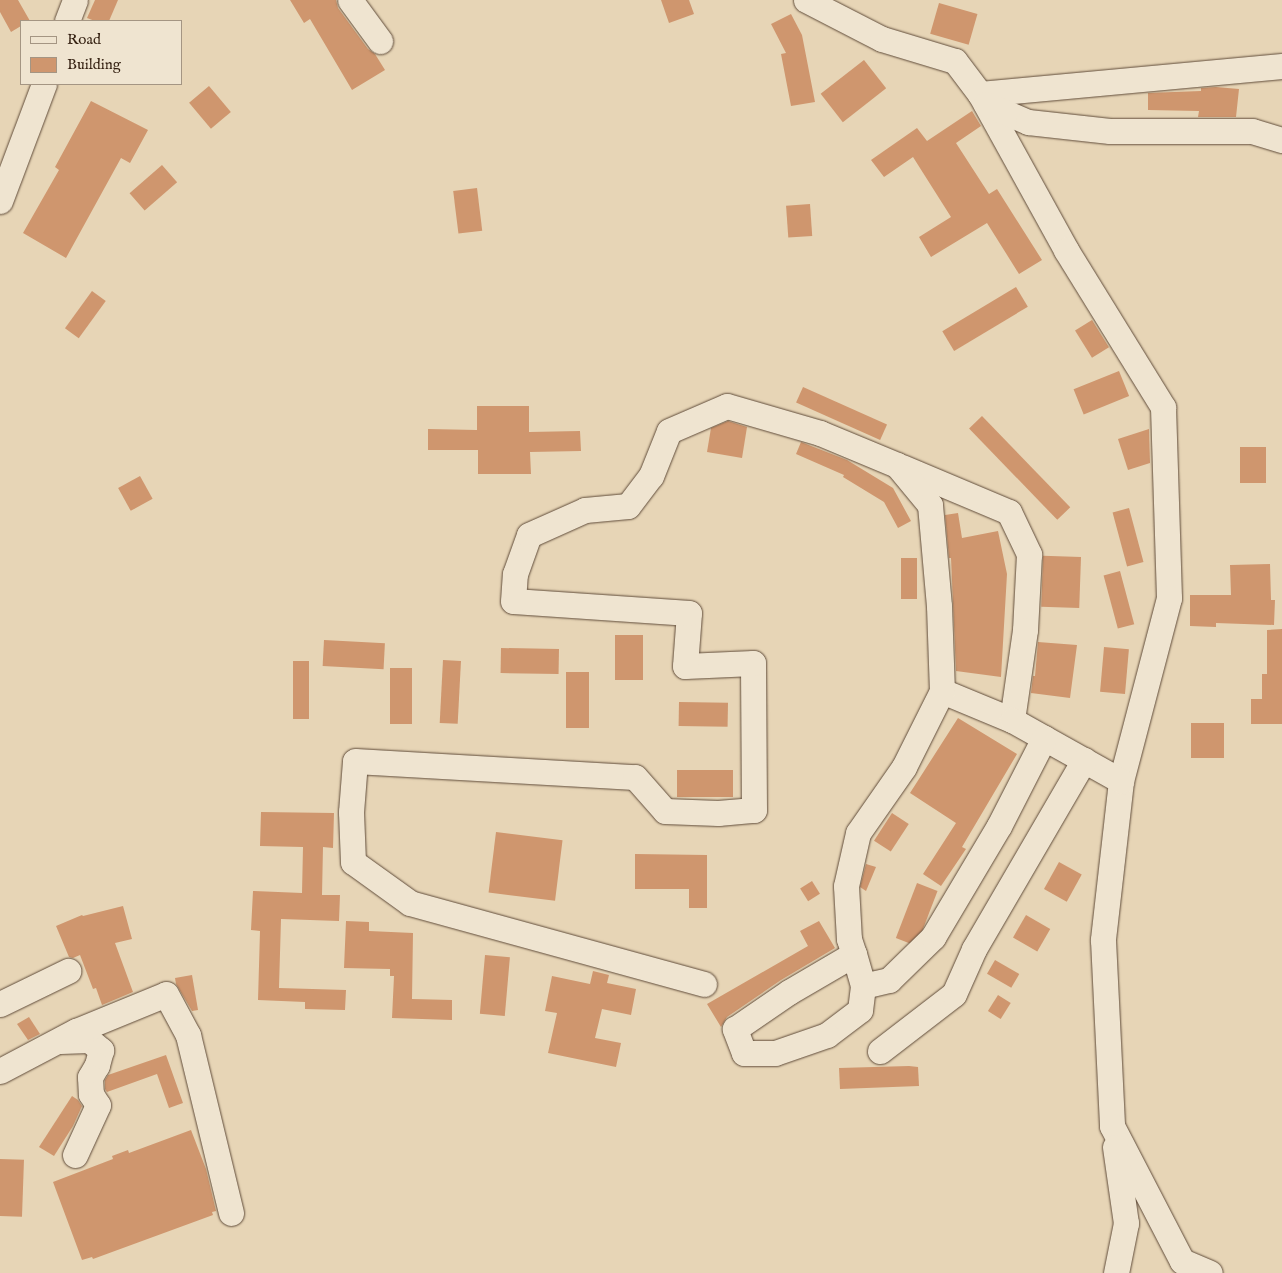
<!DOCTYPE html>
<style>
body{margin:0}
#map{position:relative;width:1282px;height:1273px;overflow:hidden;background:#e7d5b6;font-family:"IM FELL English",serif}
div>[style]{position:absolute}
.building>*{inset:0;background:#cf966e;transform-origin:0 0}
.roads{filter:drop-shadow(0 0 1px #604c3a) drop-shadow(0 0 1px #604c3a)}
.minor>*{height:25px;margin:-12.5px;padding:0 12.5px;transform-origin:12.5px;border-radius:12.5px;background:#efe4d0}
span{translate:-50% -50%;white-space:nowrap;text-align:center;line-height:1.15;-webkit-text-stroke:4px #efe4d0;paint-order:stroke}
.legend{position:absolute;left:20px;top:20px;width:162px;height:65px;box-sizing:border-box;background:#efe4d0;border:1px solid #a49583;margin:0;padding:6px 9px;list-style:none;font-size:15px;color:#331f10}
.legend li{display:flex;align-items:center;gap:10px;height:25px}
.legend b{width:25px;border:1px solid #a49583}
</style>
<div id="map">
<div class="building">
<i style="clip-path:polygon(0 0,18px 0,30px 21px,21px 21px,21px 26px,11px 32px,0 12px)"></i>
<i style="clip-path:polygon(95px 0,118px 0,109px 21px,95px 21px,87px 18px)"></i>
<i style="clip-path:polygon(290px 0,336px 0,338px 8px,368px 49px,375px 54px,385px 70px,352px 90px,310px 19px,304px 23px)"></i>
<i style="clip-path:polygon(661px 0,689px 0,694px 14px,669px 23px)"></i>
<i style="left:939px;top:3px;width:40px;height:32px;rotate:16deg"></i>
<i style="clip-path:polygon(791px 14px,802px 35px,815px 102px,791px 106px,781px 54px,786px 53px,771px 24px)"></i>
<i style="left:864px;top:60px;width:36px;height:55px;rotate:52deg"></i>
<i style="left:209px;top:86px;width:34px;height:26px;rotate:50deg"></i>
<i style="clip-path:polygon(1216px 87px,1239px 89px,1236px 117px,1198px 117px,1199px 111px,1148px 110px,1148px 93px,1201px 91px,1201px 88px)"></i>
<i style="clip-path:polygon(91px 101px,148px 130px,130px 163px,121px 158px,66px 258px,23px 233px,59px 170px,55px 167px)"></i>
<i style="clip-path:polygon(972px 111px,981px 126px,956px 143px,989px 194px,997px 189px,1042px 260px,1019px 274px,987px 223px,931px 257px,919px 237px,951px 217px,913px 157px,884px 177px,871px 160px,917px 128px,927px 141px)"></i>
<i style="left:162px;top:165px;width:23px;height:43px;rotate:49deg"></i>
<i style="left:477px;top:188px;width:43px;height:24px;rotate:83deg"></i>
<i style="left:810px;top:204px;width:32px;height:24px;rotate:86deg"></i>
<i style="left:1016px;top:287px;width:23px;height:86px;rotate:59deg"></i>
<i style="left:92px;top:291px;width:17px;height:46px;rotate:36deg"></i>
<i style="left:1092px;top:320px;width:32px;height:20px;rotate:58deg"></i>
<i style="left:1119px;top:371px;width:27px;height:49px;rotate:68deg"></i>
<i style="left:803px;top:387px;width:92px;height:17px;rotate:24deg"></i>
<i style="clip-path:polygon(477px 406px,529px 406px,529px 432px,580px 431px,581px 451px,530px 452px,531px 474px,478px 474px,478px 450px,428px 450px,428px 429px,477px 430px)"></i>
<i style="left:982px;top:416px;width:127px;height:18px;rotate:46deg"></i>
<i style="clip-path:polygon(728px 421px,747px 427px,742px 458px,707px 452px,711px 428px)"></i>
<i style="clip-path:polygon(1149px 429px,1150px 463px,1128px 470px,1118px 439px)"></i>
<i style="clip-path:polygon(801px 442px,847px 460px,893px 488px,911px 521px,898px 528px,884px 502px,843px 477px,844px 475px,796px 454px)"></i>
<i style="left:1240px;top:447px;width:26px;height:36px"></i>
<i style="left:140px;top:476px;width:26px;height:25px;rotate:61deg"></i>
<i style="left:1129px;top:508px;width:56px;height:17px;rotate:75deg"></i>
<i style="clip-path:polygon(958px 513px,962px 538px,998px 531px,1007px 574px,1001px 677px,956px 671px,951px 558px,949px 558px,945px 515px)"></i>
<i style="left:1081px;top:557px;width:51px;height:38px;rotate:92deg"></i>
<i style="left:901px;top:558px;width:16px;height:41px"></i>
<i style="clip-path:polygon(1270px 564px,1271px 600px,1275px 600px,1274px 625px,1216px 623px,1216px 627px,1190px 626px,1190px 595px,1231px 595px,1230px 565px)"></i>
<i style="left:1120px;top:571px;width:55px;height:17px;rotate:75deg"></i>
<i style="clip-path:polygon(1282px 629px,1282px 724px,1251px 724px,1251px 699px,1262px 699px,1262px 674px,1267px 674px,1267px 630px)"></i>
<i style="left:615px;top:635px;width:28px;height:45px"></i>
<i style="left:324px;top:640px;width:61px;height:26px;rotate:3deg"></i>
<i style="clip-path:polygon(1038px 642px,1077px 645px,1070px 698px,1031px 693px,1033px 676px,1035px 676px)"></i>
<i style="left:1104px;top:647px;width:25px;height:45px;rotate:5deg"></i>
<i style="left:501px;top:648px;width:58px;height:25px;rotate:1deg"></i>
<i style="left:443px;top:660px;width:18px;height:63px;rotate:3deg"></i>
<i style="left:293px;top:661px;width:16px;height:58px"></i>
<i style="left:390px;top:668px;width:22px;height:56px"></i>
<i style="left:566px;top:672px;width:23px;height:56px"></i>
<i style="left:679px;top:702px;width:49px;height:24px;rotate:1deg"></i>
<i style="clip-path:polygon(958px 718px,1017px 754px,962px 847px,966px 849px,941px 886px,923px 874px,956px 823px,910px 793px)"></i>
<i style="left:1224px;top:723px;width:35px;height:33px;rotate:90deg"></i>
<i style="left:677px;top:770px;width:56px;height:27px"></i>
<i style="clip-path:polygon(261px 812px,334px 813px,333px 848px,323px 847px,322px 895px,340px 895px,339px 921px,281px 919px,279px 988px,346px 990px,345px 1010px,305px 1009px,305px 1002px,258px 1000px,260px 931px,251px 930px,253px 891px,302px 893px,303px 847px,260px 846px)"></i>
<i style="left:892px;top:813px;width:20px;height:33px;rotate:33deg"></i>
<i style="left:496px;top:832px;width:67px;height:61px;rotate:7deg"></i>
<i style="clip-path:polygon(635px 854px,707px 855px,707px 908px,689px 908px,689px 889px,635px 889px)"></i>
<i style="left:1059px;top:862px;width:26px;height:31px;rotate:29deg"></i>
<i style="clip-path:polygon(866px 864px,876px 867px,866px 891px,860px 887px)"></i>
<i style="left:812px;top:881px;width:15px;height:14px;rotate:58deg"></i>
<i style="left:917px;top:883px;width:22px;height:59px;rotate:21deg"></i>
<i style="clip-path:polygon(123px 906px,132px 939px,115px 943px,133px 992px,102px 1005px,96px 988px,93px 989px,80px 955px,73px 958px,69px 957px,56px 926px,82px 915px,83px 916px)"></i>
<i style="left:1026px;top:915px;width:28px;height:26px;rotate:30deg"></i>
<i style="clip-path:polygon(346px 921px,369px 922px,369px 931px,413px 933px,412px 999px,452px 1000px,452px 1020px,392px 1018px,394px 976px,390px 976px,390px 969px,344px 968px)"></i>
<i style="clip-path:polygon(819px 921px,835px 948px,781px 980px,727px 1017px,721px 1027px,707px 1004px,808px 946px,800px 931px)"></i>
<i style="left:485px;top:955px;width:25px;height:59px;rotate:5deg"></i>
<i style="left:995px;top:960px;width:28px;height:16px;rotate:30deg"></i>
<i style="clip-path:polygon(593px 971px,609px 975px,607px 983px,636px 989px,631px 1015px,602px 1009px,595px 1038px,621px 1043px,616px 1067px,548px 1053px,557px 1013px,545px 1011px,552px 976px,590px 984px)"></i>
<i style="clip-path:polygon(192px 975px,198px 1010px,192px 1011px,176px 984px,175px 978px)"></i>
<i style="left:998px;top:995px;width:15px;height:19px;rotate:32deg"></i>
<i style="clip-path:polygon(29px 1017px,40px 1034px,28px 1040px,17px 1024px)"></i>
<i style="clip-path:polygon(166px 1055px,183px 1103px,169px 1108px,157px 1074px,107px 1092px,105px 1089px,105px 1080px,108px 1075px)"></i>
<i style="clip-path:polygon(909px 1066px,918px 1067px,919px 1086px,840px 1089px,839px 1068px)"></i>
<i style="clip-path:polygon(72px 1096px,78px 1100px,82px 1106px,73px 1126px,54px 1156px,39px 1147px)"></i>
<i style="clip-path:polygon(191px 1130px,206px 1169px,216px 1211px,212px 1212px,213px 1215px,93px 1259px,92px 1257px,82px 1260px,53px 1182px,113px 1159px,112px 1156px,128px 1150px,129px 1153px)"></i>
<i style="left:0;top:1159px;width:24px;height:57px;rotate:2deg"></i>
</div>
<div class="roads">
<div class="minor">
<i style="left:350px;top:0;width:51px;rotate:53.8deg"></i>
<i style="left:806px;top:0;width:85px;rotate:27.2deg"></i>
<i style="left:882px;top:39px;width:76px;rotate:16.8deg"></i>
<i style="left:955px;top:61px;width:41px;rotate:52.9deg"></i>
<i style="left:980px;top:94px;width:178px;rotate:61.1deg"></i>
<i style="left:1066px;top:250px;width:185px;rotate:58.3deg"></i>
<i style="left:1163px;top:407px;width:191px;rotate:88.2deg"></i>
<i style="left:1169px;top:598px;width:189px;rotate:104.7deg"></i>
<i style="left:1121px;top:781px;width:160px;rotate:96.5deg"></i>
<i style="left:1103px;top:940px;width:186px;rotate:87.2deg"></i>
<i style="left:1112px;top:1126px;width:152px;rotate:62.6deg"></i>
<i style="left:1182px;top:1261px;width:30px;rotate:23deg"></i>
<i style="left:67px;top:21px;width:22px;rotate:-69deg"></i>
<i style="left:980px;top:94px;width:303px;rotate:-5.3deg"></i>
<i style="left:986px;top:104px;width:46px;rotate:23.2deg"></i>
<i style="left:1028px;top:122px;width:82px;rotate:6.3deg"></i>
<i style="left:1110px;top:131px;width:142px"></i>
<i style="left:1252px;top:131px;width:31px;rotate:17deg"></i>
<i style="left:0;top:201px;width:125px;rotate:-69.4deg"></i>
<i style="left:902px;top:467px;width:116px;rotate:22.8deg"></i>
<i style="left:1009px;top:512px;width:47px;rotate:64.5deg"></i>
<i style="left:1029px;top:554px;width:76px;rotate:93deg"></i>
<i style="left:1025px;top:630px;width:91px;rotate:98.2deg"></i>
<i style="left:942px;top:691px;width:76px;rotate:22.5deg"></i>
<i style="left:1012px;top:720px;width:125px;rotate:29.2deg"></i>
<i style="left:704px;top:984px;width:305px;rotate:-164.6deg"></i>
<i style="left:410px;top:903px;width:70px;rotate:-144.3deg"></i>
<i style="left:353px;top:862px;width:50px;rotate:-92.3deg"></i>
<i style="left:351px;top:812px;width:51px;rotate:-85.5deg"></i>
<i style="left:355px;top:761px;width:280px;rotate:3.3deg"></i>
<i style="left:635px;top:777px;width:45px;rotate:48.6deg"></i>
<i style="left:665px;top:811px;width:53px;rotate:2.2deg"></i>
<i style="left:718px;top:813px;width:36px;rotate:-5deg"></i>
<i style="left:754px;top:810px;width:147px;rotate:-90.4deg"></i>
<i style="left:753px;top:663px;width:68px;rotate:177.5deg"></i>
<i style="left:685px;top:666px;width:53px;rotate:-85.7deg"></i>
<i style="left:689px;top:613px;width:176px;rotate:-176.1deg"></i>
<i style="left:513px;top:601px;width:27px;rotate:-86deg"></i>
<i style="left:515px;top:574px;width:41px;rotate:-70.3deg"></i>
<i style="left:529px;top:535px;width:61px;rotate:-24.1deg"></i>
<i style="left:585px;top:510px;width:43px;rotate:-5.3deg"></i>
<i style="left:628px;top:506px;width:38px;rotate:-53deg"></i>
<i style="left:651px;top:476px;width:48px;rotate:-68.2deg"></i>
<i style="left:669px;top:431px;width:63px;rotate:-23.3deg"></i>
<i style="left:727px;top:406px;width:97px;rotate:16.2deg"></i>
<i style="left:820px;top:433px;width:83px;rotate:22.6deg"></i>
<i style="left:897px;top:465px;width:52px;rotate:50.5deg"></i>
<i style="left:930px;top:505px;width:101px;rotate:84.9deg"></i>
<i style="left:939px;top:606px;width:85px;rotate:88deg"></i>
<i style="left:942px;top:691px;width:85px;rotate:116.6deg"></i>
<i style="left:904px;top:767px;width:80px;rotate:124.9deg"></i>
<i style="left:858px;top:833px;width:54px;rotate:102.8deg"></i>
<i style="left:846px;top:886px;width:53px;rotate:86.8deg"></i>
<i style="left:849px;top:939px;width:16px;rotate:72deg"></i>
<i style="left:854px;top:954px;width:33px;rotate:74deg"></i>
<i style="left:863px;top:986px;width:24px;rotate:97deg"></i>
<i style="left:860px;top:1010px;width:41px;rotate:142.9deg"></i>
<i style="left:827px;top:1035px;width:55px;rotate:160.9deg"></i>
<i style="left:775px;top:1053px;width:31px;rotate:180deg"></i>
<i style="left:744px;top:1053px;width:26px;rotate:-111deg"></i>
<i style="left:735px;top:1029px;width:65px;rotate:-34.4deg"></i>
<i style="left:789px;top:992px;width:75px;rotate:-30.3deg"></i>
<i style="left:863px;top:986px;width:27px;rotate:-13deg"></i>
<i style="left:889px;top:980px;width:62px;rotate:-44.3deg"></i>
<i style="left:933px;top:937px;width:129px;rotate:-59.3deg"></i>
<i style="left:999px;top:826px;width:99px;rotate:-62.9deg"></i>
<i style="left:0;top:1004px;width:76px;rotate:-25.9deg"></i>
<i style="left:60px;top:1041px;width:29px;rotate:-2deg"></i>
<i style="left:89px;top:1040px;width:16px;rotate:40deg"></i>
<i style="left:101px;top:1050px;width:16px;rotate:105deg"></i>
<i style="left:97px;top:1065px;width:14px;rotate:120deg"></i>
<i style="left:90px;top:1077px;width:17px;rotate:87deg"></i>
<i style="left:91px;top:1094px;width:13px;rotate:58deg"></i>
<i style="left:98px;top:1105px;width:55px;rotate:114.7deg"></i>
<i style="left:880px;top:1051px;width:93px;rotate:-37.6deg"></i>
<i style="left:954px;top:994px;width:49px;rotate:-66deg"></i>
<i style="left:974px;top:949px;width:219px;rotate:-59.8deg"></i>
<i style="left:0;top:1071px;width:86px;rotate:-27.8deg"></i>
<i style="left:76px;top:1031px;width:97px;rotate:-22.3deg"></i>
<i style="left:166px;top:994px;width:47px;rotate:61.8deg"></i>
<i style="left:188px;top:1035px;width:183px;rotate:76.4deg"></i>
<i style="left:1115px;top:1147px;width:77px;rotate:81.8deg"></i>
<i style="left:1126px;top:1223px;width:51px;rotate:101.3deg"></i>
</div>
</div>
<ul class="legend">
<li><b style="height:6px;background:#efe4d0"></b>Road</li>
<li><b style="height:14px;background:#cf966e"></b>Building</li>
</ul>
</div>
